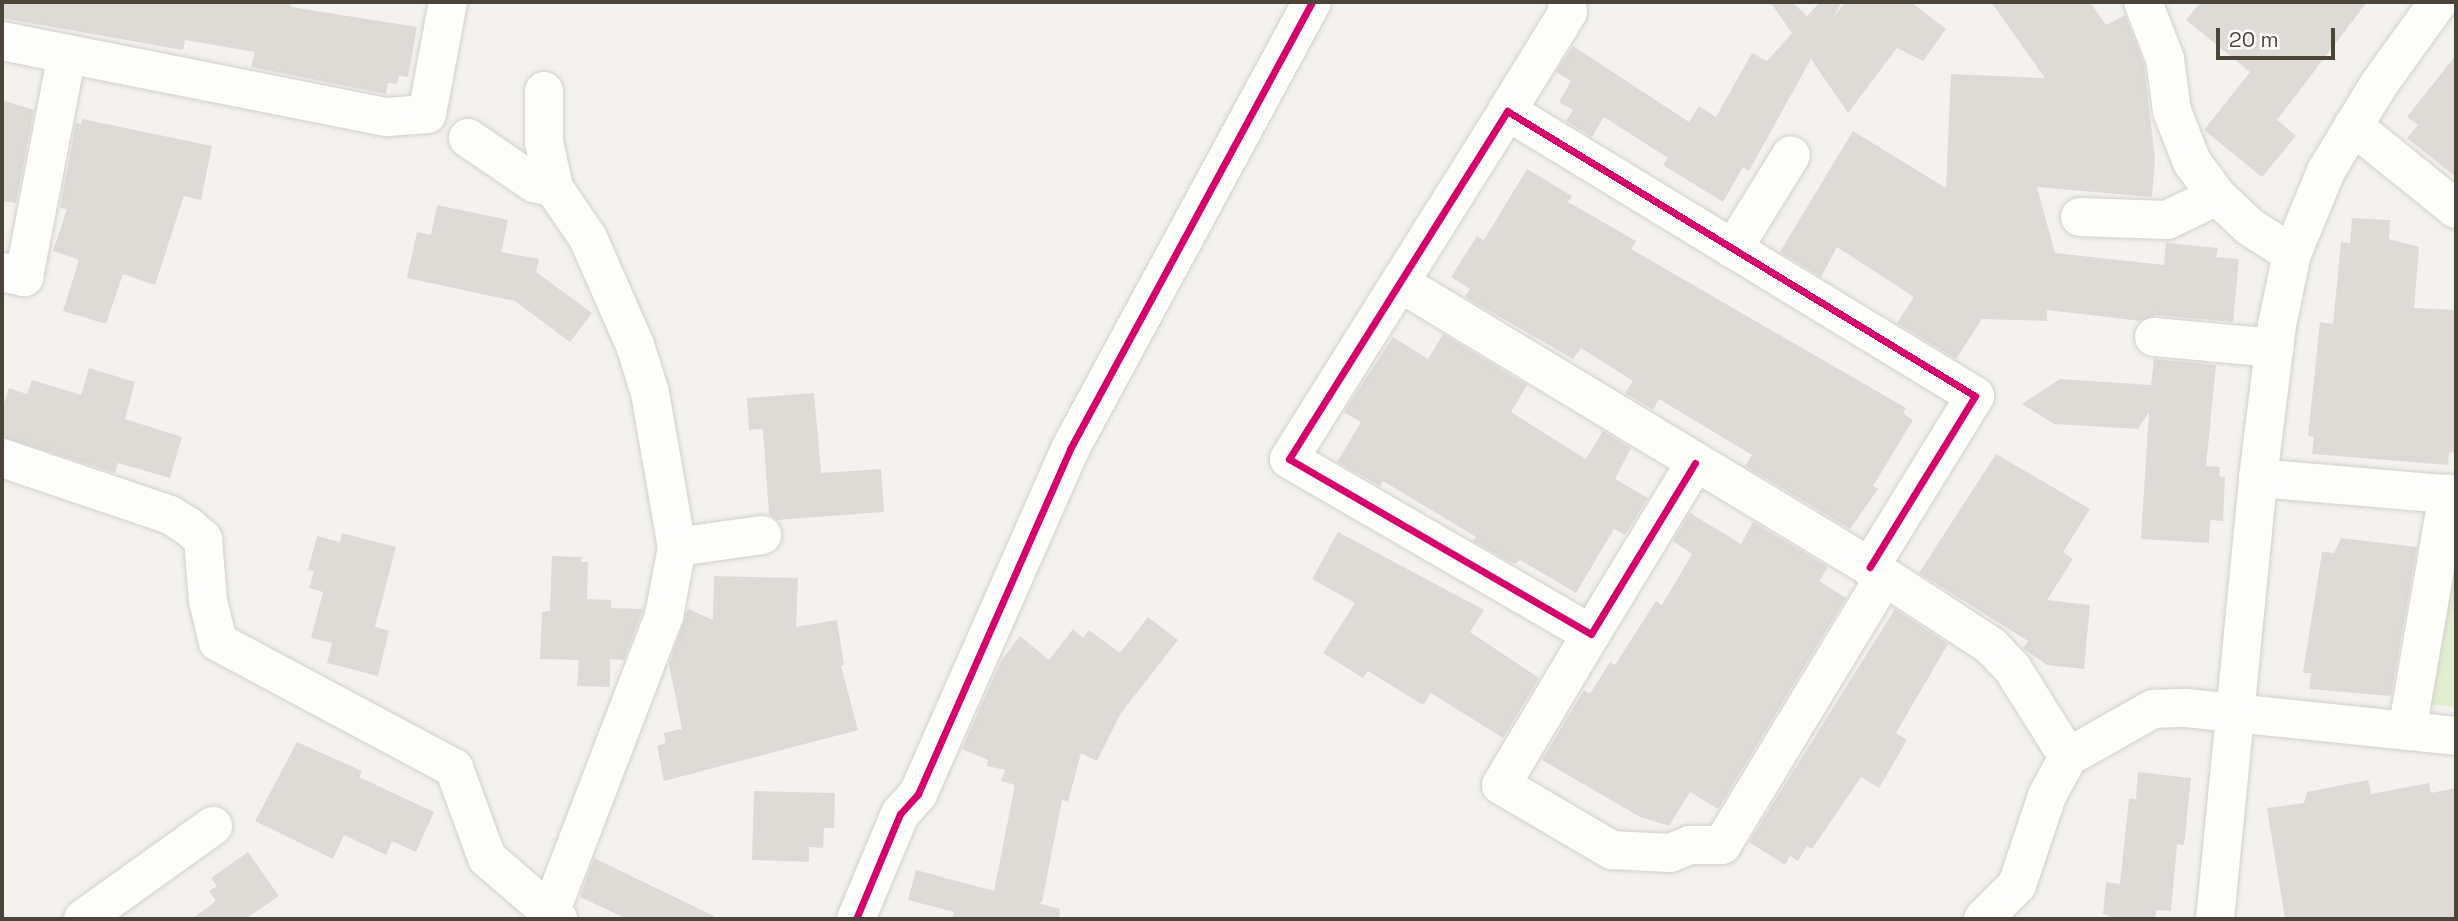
<!DOCTYPE html>
<style>
body{margin:0}
#map{position:relative;width:2458px;height:921px;overflow:hidden;background:#f4f2ee;font-family:"Space Grotesk",sans-serif}
div>[style]{position:absolute}
.green>*{inset:0;background:#e1eecf}
.building>*{inset:0;background:#dedbd6}
.roads{filter:drop-shadow(0 0 2px #d2d0cb) drop-shadow(0 0 2px #d2d0cb)}
.minor>*{height:38px;margin:-19px;padding:0 19px;transform-origin:19px;border-radius:19px;background:#fdfdfc}
.cycleway>*{height:7px;margin:-3.5px;padding:0 3.5px;transform-origin:3.5px;border-radius:3.5px;background:#d6006c}
span{translate:-50% -50%;white-space:nowrap;text-align:center;line-height:1.15;-webkit-text-stroke:5px #fff;paint-order:stroke}
.frame{position:absolute;inset:0;border:4px solid #4b4439;pointer-events:none}
.scale{position:absolute;left:2216px;top:28px;width:119px;height:32px;box-sizing:border-box;border:4px solid #4b4439;border-top:0;padding-left:9px;font-size:21px;line-height:24px;white-space:nowrap;color:#4b4439;-webkit-text-stroke:5px #fff;paint-order:stroke}
</style>
<div id="map">
<div class="green">
<i style="clip-path:polygon(2456px 513px,2456px 707px,2417px 703px)"></i>
</div>
<div class="building">
<i style="clip-path:polygon(2px 2px,292px 2px,291px 7px,417px 27px,408px 77px,399px 76px,397px 84px,388px 83px,386px 94px,251px 67px,255px 52px,185px 40px,183px 50px,2px 18px)"></i>
<i style="clip-path:polygon(1770px 2px,1792px 2px,1807px 16px,1820px 2px,1842px 2px,1833px 18px,1845px 2px,1911px 2px,1946px 29px,1923px 61px,1897px 48px,1848px 113px,1811px 59px,1749px 171px,1743px 167px,1723px 202px,1663px 165px,1668px 158px,1604px 117px,1592px 137px,1566px 121px,1573px 110px,1559px 102px,1571px 81px,1556px 72px,1573px 46px,1689px 122px,1699px 106px,1716px 117px,1752px 53px,1767px 61px,1792px 33px)"></i>
<i style="clip-path:polygon(1991px 2px,2090px 2px,2106px 25px,2125px 15px,2144px 64px,2155px 159px,2152px 197px,2037px 187px,2055px 253px,2164px 265px,2166px 243px,2218px 248px,2216px 257px,2239px 259px,2233px 322px,2156px 315px,2141px 321px,2047px 310px,2047px 321px,1982px 319px,1956px 359px,1897px 323px,1914px 297px,1837px 247px,1821px 277px,1780px 252px,1853px 131px,1946px 188px,1951px 74px,2045px 78px)"></i>
<i style="clip-path:polygon(2201px 2px,2367px 2px,2277px 120px,2296px 136px,2262px 177px,2204px 130px,2250px 72px,2186px 20px)"></i>
<i style="clip-path:polygon(2456px 55px,2456px 177px,2407px 138px,2418px 125px,2407px 117px)"></i>
<i style="clip-path:polygon(2px 100px,34px 110px,16px 203px,2px 201px)"></i>
<i style="clip-path:polygon(82px 119px,212px 146px,201px 200px,184px 196px,155px 285px,123px 274px,106px 324px,63px 311px,79px 260px,53px 251px,67px 209px,60px 208px,76px 123px,81px 124px)"></i>
<i style="clip-path:polygon(1527px 169px,1572px 196px,1568px 202px,1636px 241px,1631px 249px,1906px 408px,1903px 413px,1913px 420px,1873px 486px,1878px 489px,1850px 529px,1745px 466px,1752px 455px,1659px 399px,1653px 410px,1625px 393px,1633px 381px,1581px 348px,1573px 359px,1465px 297px,1470px 289px,1451px 277px,1477px 236px,1484px 240px)"></i>
<i style="clip-path:polygon(437px 205px,508px 220px,501px 252px,539px 259px,536px 272px,592px 313px,570px 342px,515px 301px,407px 278px,417px 232px,431px 235px)"></i>
<i style="clip-path:polygon(2352px 218px,2390px 220px,2389px 239px,2419px 247px,2414px 308px,2456px 310px,2456px 453px,2449px 452px,2448px 465px,2312px 454px,2314px 437px,2308px 436px,2320px 322px,2333px 324px,2341px 242px,2350px 243px)"></i>
<i style="clip-path:polygon(1443px 334px,1527px 385px,1511px 412px,1586px 459px,1603px 431px,1631px 448px,1615px 479px,1648px 498px,1625px 535px,1614px 529px,1576px 593px,1520px 560px,1514px 564px,1473px 541px,1476px 537px,1383px 481px,1380px 486px,1337px 462px,1361px 422px,1344px 412px,1393px 337px,1428px 359px)"></i>
<i style="clip-path:polygon(2154px 359px,2216px 365px,2206px 466px,2220px 467px,2219px 476px,2225px 477px,2223px 521px,2210px 520px,2209px 543px,2141px 539px,2149px 412px,2138px 429px,2054px 424px,2022px 404px,2060px 379px,2151px 385px)"></i>
<i style="clip-path:polygon(89px 368px,135px 382px,125px 419px,182px 437px,170px 478px,118px 463px,115px 473px,2px 437px,2px 409px,9px 388px,27px 394px,32px 380px,81px 395px)"></i>
<i style="clip-path:polygon(814px 393px,821px 473px,881px 469px,884px 512px,777px 520px,769px 514px,763px 429px,749px 430px,747px 398px)"></i>
<i style="clip-path:polygon(1996px 454px,2090px 509px,2063px 552px,2073px 559px,2047px 600px,2090px 605px,2084px 669px,2047px 665px,2023px 648px,2028px 641px,1919px 573px)"></i>
<i style="clip-path:polygon(1690px 513px,1741px 544px,1753px 522px,1828px 567px,1819px 581px,1846px 598px,1718px 809px,1690px 792px,1669px 826px,1640px 817px,1542px 760px,1584px 690px,1590px 694px,1610px 662px,1615px 665px,1656px 601px,1662px 605px,1692px 554px,1673px 541px)"></i>
<i style="clip-path:polygon(1338px 532px,1484px 610px,1470px 632px,1539px 678px,1503px 738px,1431px 693px,1423px 705px,1368px 671px,1363px 678px,1323px 653px,1355px 603px,1312px 579px)"></i>
<i style="clip-path:polygon(342px 533px,396px 547px,375px 627px,389px 631px,378px 676px,327px 663px,332px 643px,311px 638px,323px 592px,309px 588px,314px 571px,308px 570px,317px 536px,340px 542px)"></i>
<i style="clip-path:polygon(2341px 538px,2417px 547px,2391px 696px,2309px 689px,2311px 673px,2303px 673px,2322px 552px,2334px 553px)"></i>
<i style="clip-path:polygon(552px 556px,582px 557px,581px 562px,588px 562px,587px 599px,611px 600px,611px 608px,643px 609px,624px 660px,610px 659px,610px 687px,577px 686px,579px 660px,540px 659px,542px 612px,550px 611px)"></i>
<i style="clip-path:polygon(714px 576px,798px 578px,796px 627px,837px 620px,844px 665px,841px 666px,858px 730px,664px 781px,657px 746px,666px 743px,664px 733px,682px 729px,669px 664px,688px 609px,713px 620px)"></i>
<i style="clip-path:polygon(1895px 609px,1948px 644px,1896px 733px,1907px 740px,1879px 788px,1861px 777px,1812px 849px,1807px 846px,1798px 861px,1790px 856px,1785px 865px,1749px 842px)"></i>
<i style="clip-path:polygon(1148px 617px,1178px 640px,1121px 713px,1097px 761px,1081px 753px,1068px 802px,1062px 800px,1042px 902px,1038px 903px,1060px 909px,1059px 919px,952px 919px,954px 912px,908px 900px,916px 870px,994px 891px,1015px 785px,1001px 781px,1005px 770px,987px 766px,988px 760px,962px 749px,1001px 661px,1020px 636px,1049px 660px,1073px 629px,1083px 638px,1089px 630px,1120px 653px)"></i>
<i style="clip-path:polygon(297px 742px,362px 771px,359px 777px,434px 812px,416px 852px,392px 841px,386px 855px,344px 835px,333px 859px,255px 821px)"></i>
<i style="clip-path:polygon(2138px 772px,2191px 778px,2184px 845px,2177px 844px,2171px 911px,2156px 910px,2155px 919px,2108px 919px,2109px 915px,2103px 914px,2106px 882px,2120px 884px,2129px 798px,2136px 799px)"></i>
<i style="clip-path:polygon(2368px 780px,2371px 794px,2429px 783px,2431px 793px,2456px 788px,2456px 919px,2285px 919px,2267px 808px,2304px 803px,2307px 792px)"></i>
<i style="clip-path:polygon(754px 791px,835px 793px,834px 828px,824px 828px,823px 848px,809px 847px,809px 862px,752px 860px)"></i>
<i style="clip-path:polygon(248px 852px,279px 896px,245px 919px,192px 919px,216px 901px,209px 891px,217px 886px,211px 878px)"></i>
<i style="clip-path:polygon(594px 858px,720px 919px,627px 919px,580px 897px)"></i>
</div>
<div class="roads">
<div class="minor">
<i style="left:2143px;top:2px;width:61px;rotate:68.9deg"></i>
<i style="left:2165px;top:59px;width:52px;rotate:82.3deg"></i>
<i style="left:2172px;top:111px;width:55px;rotate:68.6deg"></i>
<i style="left:2192px;top:162px;width:42px;rotate:53.7deg"></i>
<i style="left:2217px;top:196px;width:45px;rotate:43.2deg"></i>
<i style="left:2250px;top:227px;width:50px;rotate:32.7deg"></i>
<i style="left:2px;top:41px;width:392px;rotate:11.2deg"></i>
<i style="left:387px;top:117px;width:40px;rotate:-4.3deg"></i>
<i style="left:427px;top:114px;width:114px;rotate:-79.4deg"></i>
<i style="left:544px;top:91px;width:51px;rotate:90deg"></i>
<i style="left:544px;top:142px;width:47px;rotate:77.7deg"></i>
<i style="left:1507px;top:111px;width:116px;rotate:-58.4deg"></i>
<i style="left:1568px;top:12px;width:10px;rotate:-96deg"></i>
<i style="left:2353px;top:126px;width:132px;rotate:38.9deg"></i>
<i style="left:468px;top:138px;width:80px;rotate:34.3deg"></i>
<i style="left:534px;top:183px;width:21px;rotate:14deg"></i>
<i style="left:554px;top:188px;width:60px;rotate:55.8deg"></i>
<i style="left:588px;top:238px;width:117px;rotate:66.3deg"></i>
<i style="left:635px;top:345px;width:50px;rotate:72.6deg"></i>
<i style="left:650px;top:393px;width:156px;rotate:80.1deg"></i>
<i style="left:677px;top:547px;width:70px;rotate:100.7deg"></i>
<i style="left:664px;top:616px;width:318px;rotate:111deg"></i>
<i style="left:2080px;top:217px;width:87px;rotate:2deg"></i>
<i style="left:2167px;top:220px;width:55px;rotate:-25.6deg"></i>
<i style="left:1733px;top:249px;width:110px;rotate:-58.3deg"></i>
<i style="left:2px;top:272px;width:23px;rotate:13deg"></i>
<i style="left:24px;top:277px;width:227px;rotate:-79.1deg"></i>
<i style="left:1402px;top:284px;width:547px;rotate:31.16deg"></i>
<i style="left:1870px;top:567px;width:145px;rotate:33.1deg"></i>
<i style="left:1991px;top:646px;width:30px;rotate:46deg"></i>
<i style="left:2012px;top:668px;width:105px;rotate:57.8deg"></i>
<i style="left:2154px;top:337px;width:121px;rotate:5.2deg"></i>
<i style="left:2px;top:458px;width:177px;rotate:18.7deg"></i>
<i style="left:170px;top:515px;width:22px;rotate:32deg"></i>
<i style="left:189px;top:527px;width:18px;rotate:41deg"></i>
<i style="left:203px;top:539px;width:62px;rotate:85.4deg"></i>
<i style="left:208px;top:601px;width:42px;rotate:76.3deg"></i>
<i style="left:218px;top:642px;width:268px;rotate:28.1deg"></i>
<i style="left:454px;top:768px;width:96px;rotate:69.9deg"></i>
<i style="left:487px;top:858px;width:94px;rotate:40.7deg"></i>
<i style="left:1695px;top:463px;width:200px;rotate:121.3deg"></i>
<i style="left:1591px;top:634px;width:349px;rotate:-149.9deg"></i>
<i style="left:1289px;top:459px;width:411px;rotate:-57.9deg"></i>
<i style="left:1507px;top:111px;width:548px;rotate:31.34deg"></i>
<i style="left:1975px;top:396px;width:201px;rotate:121.6deg"></i>
<i style="left:2258px;top:478px;width:199px;rotate:4.9deg"></i>
<i style="left:677px;top:547px;width:86px;rotate:-8deg"></i>
<i style="left:1591px;top:634px;width:176px;rotate:120.8deg"></i>
<i style="left:1501px;top:785px;width:129px;rotate:30.4deg"></i>
<i style="left:1612px;top:850px;width:58px;rotate:3deg"></i>
<i style="left:1670px;top:853px;width:22px;rotate:-22deg"></i>
<i style="left:1690px;top:845px;width:32px"></i>
<i style="left:1722px;top:845px;width:312px;rotate:-58.8deg"></i>
<i style="left:2407px;top:731px;width:241px;rotate:-80.2deg"></i>
<i style="left:83px;top:919px;width:160px;rotate:-35.6deg"></i>
<i style="left:856px;top:919px;width:114px;rotate:-67.3deg"></i>
<i style="left:900px;top:814px;width:27px;rotate:-48deg"></i>
<i style="left:918px;top:794px;width:377px;rotate:-66.2deg"></i>
<i style="left:1070px;top:449px;width:508px;rotate:-61.57deg"></i>
<i style="left:1983px;top:919px;width:48px;rotate:-45deg"></i>
<i style="left:2017px;top:885px;width:94px;rotate:-71.4deg"></i>
<i style="left:2047px;top:796px;width:44px;rotate:-61.7deg"></i>
<i style="left:2068px;top:757px;width:98px;rotate:-29.5deg"></i>
<i style="left:2153px;top:709px;width:33px;rotate:-2deg"></i>
<i style="left:2186px;top:708px;width:271px;rotate:5.9deg"></i>
<i style="left:2215px;top:919px;width:443px;rotate:-84.4deg"></i>
<i style="left:2258px;top:478px;width:154px;rotate:-82.9deg"></i>
<i style="left:2277px;top:325px;width:73px;rotate:-78.1deg"></i>
<i style="left:2292px;top:254px;width:90px;rotate:-67.7deg"></i>
<i style="left:2326px;top:171px;width:98px;rotate:-58.7deg"></i>
<i style="left:2377px;top:87px;width:105px;rotate:-54.3deg"></i>
</div>
</div>
<div class="cycleway">
<i style="left:1695px;top:463px;width:200px;rotate:121.3deg"></i>
<i style="left:1591px;top:634px;width:349px;rotate:-149.9deg"></i>
<i style="left:1289px;top:459px;width:411px;rotate:-57.9deg"></i>
<i style="left:1507px;top:111px;width:548px;rotate:31.34deg"></i>
<i style="left:1975px;top:396px;width:201px;rotate:121.6deg"></i>
<i style="left:856px;top:919px;width:114px;rotate:-67.3deg"></i>
<i style="left:900px;top:814px;width:27px;rotate:-48deg"></i>
<i style="left:918px;top:794px;width:377px;rotate:-66.2deg"></i>
<i style="left:1070px;top:449px;width:508px;rotate:-61.57deg"></i>
</div>
<div class="frame"></div>
<div class="scale">20 m</div>
</div>
